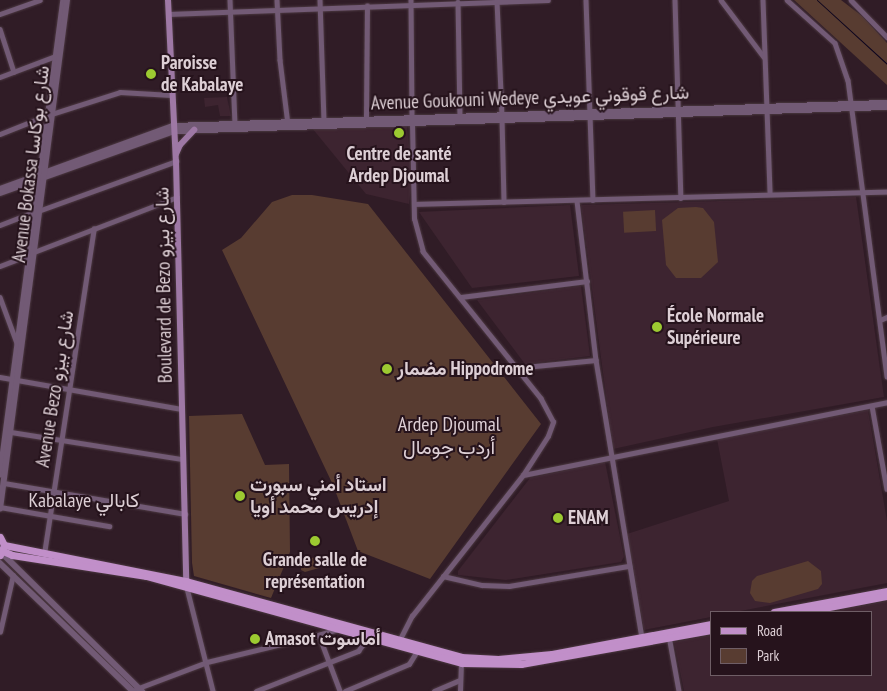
<!DOCTYPE html>
<meta charset="utf-8">
<style>
body{margin:0}
#map{position:relative;width:887px;height:691px;overflow:hidden;background:#301c26;font-family:"PT Sans Narrow",Vazirmatn,sans-serif}
div>[style]{position:absolute}
.built>*{inset:0;background:#3d2430}
.green>*{inset:0;background:#583c31;transform-origin:0 0}
.stream>*{height:1px;margin:-0.5px;padding:0 0.5px;transform-origin:0.5px;border-radius:0.5px;background:#0c041e}
.roads{filter:drop-shadow(0 0 1px #4c3942) drop-shadow(0 0 1px #4c3942)}
.minor>*{height:4.5px;margin:-2.25px;padding:0 2.25px;transform-origin:2.25px;border-radius:2.25px;background:#725a75}
.tertiary>*{height:5.5px;margin:-2.75px;padding:0 2.75px;transform-origin:2.75px;border-radius:2.75px;background:#725a75}
.secondary>*{height:6px;margin:-3px;padding:0 3px;transform-origin:3px;border-radius:3px;background:#9e78a5}
.primary>*{height:7px;margin:-3.5px;padding:0 3.5px;transform-origin:3.5px;border-radius:3.5px;background:#c18fc9}
.dots>*{width:14px;height:14px;translate:-50% -50%;box-sizing:border-box;border:2px solid #26131c;border-radius:50%}
span{translate:-50% -50%;white-space:nowrap;text-align:center;line-height:1.15;-webkit-text-stroke:4px #26131c;paint-order:stroke}
.poi-label{font-size:19px;color:#ddcfd5;font-weight:700}
.left{translate:0 -50%;text-align:left}
.street-label{font-size:19px;color:#ddcfd5}
.neighbourhood-label{font-size:20px;color:#ddcfd5}
.legend{position:absolute;left:710px;top:611px;width:162px;height:65px;box-sizing:border-box;background:#26131c;border:1px solid #6f5e66;margin:0;padding:6px 9px;list-style:none;font-size:15px;color:#ddcfd5}
.legend li{display:flex;align-items:center;gap:10px;height:25px}
.legend b{width:25px;border:1px solid #6f5e66}
</style>
<div id="map">
<div class="built">
<i style="clip-path:polygon(227px 97px,231px 116px,220px 116px,218px 105px,205px 107px,204px 98px)"></i>
<i style="clip-path:polygon(407px 126px,412px 179px,409px 204px,366px 194px,312px 128px)"></i>
<i style="clip-path:polygon(856px 197px,884px 397px,713px 427px,613px 449px,581px 205px)"></i>
<i style="clip-path:polygon(570px 205px,579px 276px,472px 288px,419px 212px)"></i>
<i style="clip-path:polygon(581px 286px,590px 356px,525px 364px,477px 300px)"></i>
<i style="clip-path:polygon(868px 410px,887px 521px,887px 583px,735px 612px,711px 612px,711px 617px,644px 630px,627px 534px,729px 501px,717px 439px)"></i>
<i style="clip-path:polygon(605px 462px,624px 557px,621px 562px,506px 580px,458px 575px,458px 571px,530px 478px)"></i>
<i style="clip-path:polygon(887px 601px,887px 691px,684px 691px,674px 642px,711px 635px,711px 675px,871px 675px,871px 612px,828px 612px)"></i>
</div>
<div class="green">
<i style="clip-path:polygon(794px 0,841px 0,862px 16px,887px 43px,887px 85px)"></i>
<i style="clip-path:polygon(292px 195px,312px 195px,368px 204px,541px 424px,430px 579px,358px 551px,333px 485px,222px 250px,241px 238px,272px 202px)"></i>
<i style="clip-path:polygon(696px 207px,703px 208px,714px 222px,718px 262px,701px 278px,676px 278px,666px 265px,662px 220px,678px 208px)"></i>
<i style="left:655px;top:210px;width:21px;height:32px;rotate:87deg"></i>
<i style="clip-path:polygon(242px 414px,265px 465px,289px 464px,290px 552px,271px 598px,194px 576px,192px 563px,189px 416px)"></i>
<i style="clip-path:polygon(320px 557px,324px 559px,319px 568px,305px 572px,301px 570px,302px 559px)"></i>
<i style="clip-path:polygon(808px 561px,821px 571px,822px 584px,818px 589px,770px 603px,755px 601px,750px 593px,752px 581px,757px 576px)"></i>
</div>
<div class="stream">
<i style="left:817px;top:0;width:95px;rotate:42.4deg"></i>
</div>
<div class="roads">
<div class="minor">
<i style="left:230px;top:0;width:123px;rotate:87.7deg"></i>
<i style="left:277px;top:0;width:60px;rotate:87.1deg"></i>
<i style="left:280px;top:60px;width:64px;rotate:82.9deg"></i>
<i style="left:320px;top:0;width:120px;rotate:88.1deg"></i>
<i style="left:411px;top:0;width:117px;rotate:89.5deg"></i>
<i style="left:586px;top:0;width:200px;rotate:88deg"></i>
<i style="left:675px;top:0;width:198px;rotate:88.3deg"></i>
<i style="left:721px;top:0;width:71px;rotate:53deg"></i>
<i style="left:763px;top:0;width:194px;rotate:87.9deg"></i>
<i style="left:787px;top:0;width:64px;rotate:41.9deg"></i>
<i style="left:835px;top:43px;width:39px;rotate:71deg"></i>
<i style="left:848px;top:80px;width:299px;rotate:82.5deg"></i>
<i style="left:851px;top:0;width:52px;rotate:45.8deg"></i>
<i style="left:497px;top:1px;width:113px;rotate:87.5deg"></i>
<i style="left:458px;top:2px;width:113px;rotate:89deg"></i>
<i style="left:0;top:14px;width:42px;rotate:-19.3deg"></i>
<i style="left:168px;top:14px;width:380px;rotate:-2.1deg"></i>
<i style="left:0;top:29px;width:45px;rotate:72deg"></i>
<i style="left:0;top:77px;width:60px;rotate:-20.6deg"></i>
<i style="left:52px;top:114px;width:71px;rotate:-17.9deg"></i>
<i style="left:120px;top:92px;width:51px;rotate:3.4deg"></i>
<i style="left:366px;top:118px;width:112px;rotate:-89.5deg"></i>
<i style="left:502px;top:118px;width:84px;rotate:88.6deg"></i>
<i style="left:0;top:134px;width:52px;rotate:-21.6deg"></i>
<i style="left:577px;top:201px;width:160px;rotate:83.2deg"></i>
<i style="left:596px;top:360px;width:281px;rotate:80.6deg"></i>
<i style="left:414px;top:204px;width:473px;rotate:-1.5deg"></i>
<i style="left:41px;top:210px;width:144px;rotate:-19.9deg"></i>
<i style="left:0;top:225px;width:36px;rotate:-21deg"></i>
<i style="left:34px;top:252px;width:153px;rotate:-21deg"></i>
<i style="left:0;top:266px;width:30px;rotate:-21deg"></i>
<i style="left:0;top:297px;width:49px;rotate:69.7deg"></i>
<i style="left:461px;top:297px;width:127px;rotate:-7.2deg"></i>
<i style="left:880px;top:320px;width:8px;rotate:-23deg"></i>
<i style="left:515px;top:368px;width:81px;rotate:-5.6deg"></i>
<i style="left:0;top:377px;width:184px;rotate:10deg"></i>
<i style="left:872px;top:406px;width:84px;rotate:79.8deg"></i>
<i style="left:11px;top:432px;width:173px;rotate:9deg"></i>
<i style="left:523px;top:475px;width:371px;rotate:-11.3deg"></i>
<i style="left:4px;top:483px;width:184px;rotate:9.7deg"></i>
<i style="left:0;top:507px;width:111px;rotate:9.9deg"></i>
<i style="left:44px;top:554px;width:329px;rotate:-81.3deg"></i>
<i style="left:443px;top:576px;width:40px;rotate:13deg"></i>
<i style="left:482px;top:585px;width:27px;rotate:2deg"></i>
<i style="left:509px;top:586px;width:122px;rotate:-9.5deg"></i>
<i style="left:187px;top:588px;width:106px;rotate:75.8deg"></i>
<i style="left:337px;top:630px;width:19px;rotate:164deg"></i>
<i style="left:319px;top:635px;width:60px;rotate:69.4deg"></i>
<i style="left:0;top:632px;width:58px;rotate:-77.2deg"></i>
<i style="left:669px;top:636px;width:56px;rotate:79.7deg"></i>
<i style="left:399px;top:641px;width:28px;rotate:-63deg"></i>
<i style="left:412px;top:616px;width:179px;rotate:-51.8deg"></i>
<i style="left:523px;top:475px;width:46px;rotate:-57.3deg"></i>
<i style="left:548px;top:436px;width:15px;rotate:-70deg"></i>
<i style="left:553px;top:422px;width:26px;rotate:-118deg"></i>
<i style="left:541px;top:399px;width:189px;rotate:-128.8deg"></i>
<i style="left:423px;top:252px;width:34px;rotate:-105deg"></i>
<i style="left:414px;top:219px;width:98px;rotate:-91.2deg"></i>
<i style="left:136px;top:689px;width:76px;rotate:-20.8deg"></i>
<i style="left:207px;top:662px;width:115px;rotate:-13.6deg"></i>
<i style="left:256px;top:691px;width:110px;rotate:-21.4deg"></i>
<i style="left:358px;top:651px;width:15px;rotate:-53deg"></i>
<i style="left:345px;top:691px;width:69px;rotate:-22.9deg"></i>
<i style="left:409px;top:664px;width:13px;rotate:-58deg"></i>
<i style="left:434px;top:691px;width:28px;rotate:-23deg"></i>
<i style="left:460px;top:691px;width:30px;rotate:-88deg"></i>
</div>
<div class="tertiary">
<i style="left:0;top:189px;width:184px;rotate:-20deg"></i>
<i style="left:173px;top:126px;width:714px;rotate:-1.85deg"></i>
<i style="left:0;top:193px;width:185px;rotate:-19.6deg"></i>
<i style="left:174px;top:131px;width:713px;rotate:-1.93deg"></i>
<i style="left:0;top:475px;width:479px;rotate:-82.4deg"></i>
<i style="left:0;top:509px;width:513px;rotate:-82.5deg"></i>
<i style="left:2px;top:553px;width:197px;rotate:44.6deg"></i>
<i style="left:0;top:563px;width:185px;rotate:43.9deg"></i>
</div>
<div class="secondary">
<i style="left:168px;top:0;width:161px;rotate:87.2deg"></i>
<i style="left:176px;top:161px;width:423px;rotate:88.6deg"></i>
<i style="left:176px;top:154px;width:10px;rotate:-66deg"></i>
<i style="left:180px;top:145px;width:21px;rotate:-47deg"></i>
</div>
<div class="primary">
<i style="left:0;top:537px;width:9px;rotate:63deg"></i>
<i style="left:4px;top:545px;width:11px;rotate:112deg"></i>
<i style="left:4px;top:545px;width:186px;rotate:11.2deg"></i>
<i style="left:186px;top:581px;width:285px;rotate:15.4deg"></i>
<i style="left:461px;top:657px;width:37px;rotate:3deg"></i>
<i style="left:498px;top:659px;width:54px;rotate:-5.3deg"></i>
<i style="left:552px;top:654px;width:162px;rotate:-10.7deg"></i>
<i style="left:3px;top:551px;width:10px;rotate:24deg"></i>
<i style="left:12px;top:555px;width:136px;rotate:8.9deg"></i>
<i style="left:146px;top:576px;width:328px;rotate:15.4deg"></i>
<i style="left:462px;top:663px;width:59px;rotate:1deg"></i>
<i style="left:521px;top:664px;width:193px;rotate:-10.1deg"></i>
<i style="left:774px;top:612px;width:115px;rotate:-10.5deg"></i>
<i style="left:803px;top:612px;width:86px;rotate:-10.8deg"></i>
</div>
</div>
<div class="dots">
<i style="left:151px;top:74px;background:#9cca31"></i>
<i style="left:399px;top:133px;background:#9cca31"></i>
<i style="left:657px;top:327px;background:#9cca31"></i>
<i style="left:387px;top:369px;background:#9cca31"></i>
<i style="left:240px;top:496px;background:#9cca31"></i>
<i style="left:558px;top:518px;background:#9cca31"></i>
<i style="left:315px;top:541px;background:#9cca31"></i>
<i style="left:255px;top:639px;background:#9cca31"></i>
</div>
<div class="poi-label">
<span class="left" style="left:161px;top:74px">Paroisse<br>de Kabalaye</span>
<span style="left:399px;top:165px">Centre de santé<br>Ardep Djoumal</span>
<span class="left" style="left:667px;top:327px">École Normale<br>Supérieure</span>
<span class="left" style="left:397px;top:369px">مضمار Hippodrome</span>
<span class="left" style="left:250px;top:496px">استاد أمني سبورت<br>إدريس محمد أويا</span>
<span class="left" style="left:568px;top:518px">ENAM</span>
<span style="left:315px;top:571px">Grande salle de<br>représentation</span>
<span class="left" style="left:265px;top:639px">Amasot أماسوت</span>
</div>
<div class="street-label">
<span style="left:530px;top:98px;rotate:-2deg">Avenue Goukouni Wedeye شارع قوقوني عويدي</span>
<span style="left:31px;top:164px;rotate:-83deg">Avenue Bokassa شارع بوكاسا</span>
<span style="left:164px;top:285px;rotate:-91deg">Boulevard de Bezo شارع بيزو</span>
<span style="left:55px;top:389px;rotate:-81deg">Avenue Bezo شارع بيزو</span>
</div>
<div class="neighbourhood-label">
<span style="left:449px;top:436px">Ardep Djoumal<br>أردب جومال</span>
<span style="left:84px;top:500px">Kabalaye كابالي</span>
</div>
<ul class="legend">
<li><b style="height:6px;background:#c18fc9"></b>Road</li>
<li><b style="height:14px;background:#583c31"></b>Park</li>
</ul>
</div>
